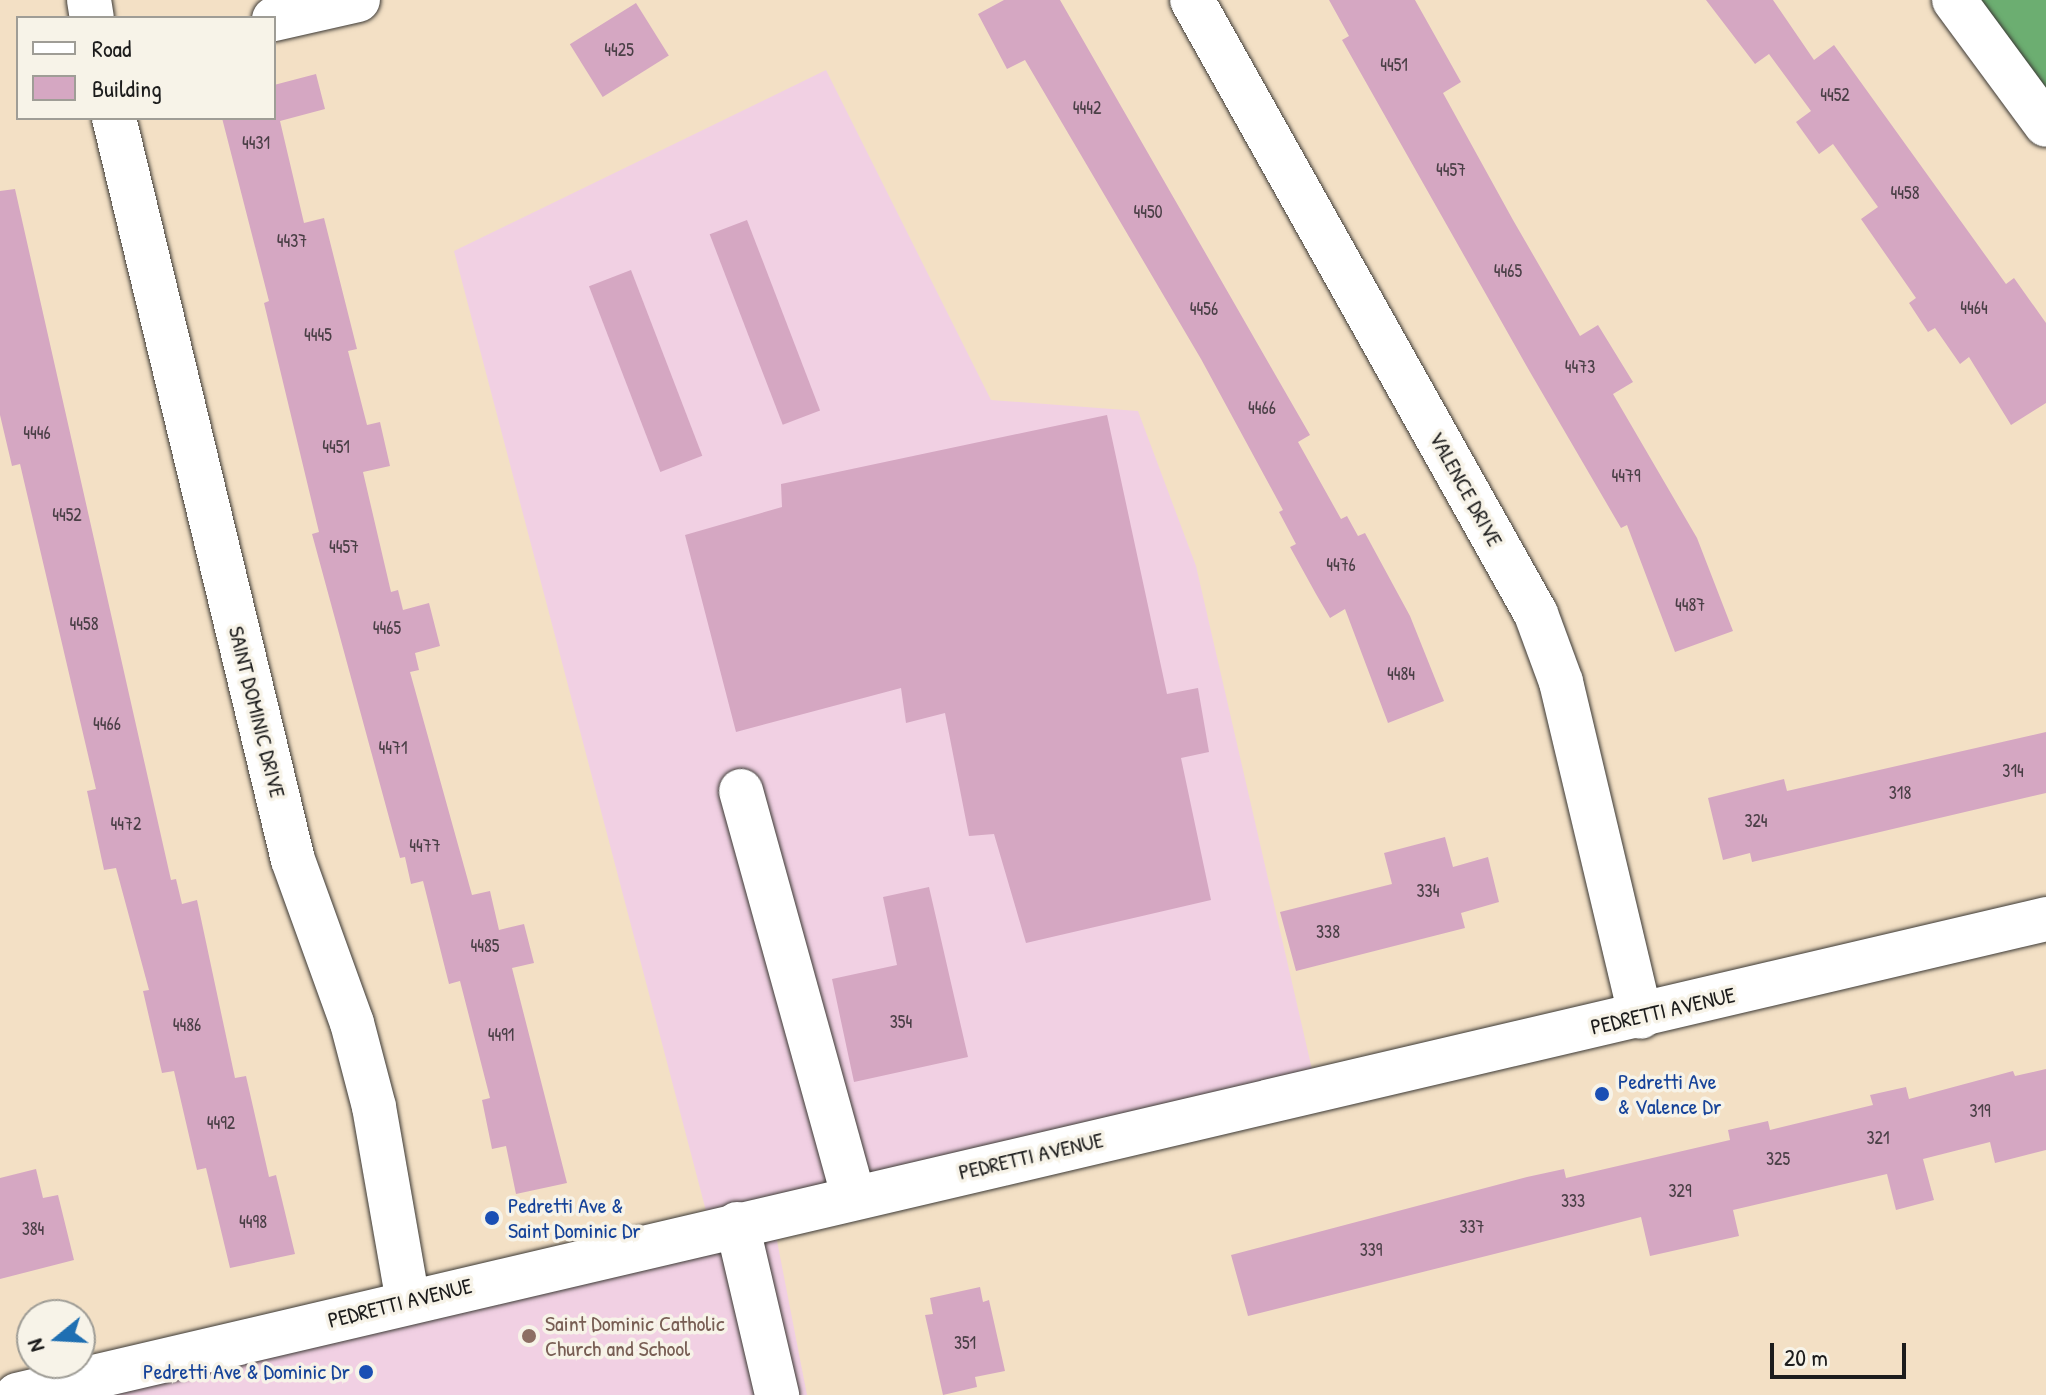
<!DOCTYPE html>
<style>
body{margin:0}
#map{position:relative;width:2046px;height:1395px;overflow:hidden;background:#f3e0c5;font-family:"Patrick Hand",sans-serif}
div>[style]{position:absolute}
.built>*{inset:0;background:#f1d0e3}
.forest>*{inset:0;background:#6cae71}
.building>*{inset:0;background:#d5a7c2;transform-origin:0 0}
.roads{filter:drop-shadow(0 0 2px #3c3935) drop-shadow(0 0 2px #3c3935)}
.minor>*{height:44px;margin:-22px;padding:0 22px;transform-origin:22px;border-radius:22px;background:#fff}
.dots>*{width:22px;height:22px;translate:-50% -50%;box-sizing:border-box;border:4px solid #f7f3e8;border-radius:50%}
span{translate:-50% -50%;white-space:nowrap;text-align:center;line-height:1.15;-webkit-text-stroke:7px #f7f3e8;paint-order:stroke}
.number-label{font-size:18px;color:#4a3f46}
.number-label span{-webkit-text-stroke-width:0}
.street-label{font-size:22px;color:#1c1c1c}
.transit-label{font-size:22px;color:#164399}
.left{translate:0 -50%;text-align:left}
.right{translate:-100% -50%;text-align:right}
.education-label{font-size:22px;color:#785e54}
.legend{position:absolute;left:16px;top:16px;width:260px;height:104px;box-sizing:border-box;background:#f7f3e8;border:2px solid #9f9d96;margin:0;padding:10px 14px;list-style:none;font-size:24px;color:#1c1c1c}
.legend li{display:flex;align-items:center;gap:16px;height:40px}
.legend b{width:40px;border:2px solid #9f9d96}
.north{position:absolute;left:16px;top:1299px;width:80px;height:80px;box-sizing:border-box;background:#f7f3e8;border:2px solid #9f9d96;border-radius:50%;rotate:252deg;font-size:22px;font-weight:700;line-height:32px;text-align:center;color:#1c1c1c}
.north::after{content:'';display:block;margin:auto;width:28px;height:36px;background:#1f6fb2;clip-path:polygon(50% 0,100% 100%,50% 72%,0 100%)}
.scale{position:absolute;left:1770px;top:1343px;width:136px;height:36px;box-sizing:border-box;border:4px solid #1c1c1c;border-top:0;padding-left:10px;font-size:24px;line-height:28px;white-space:nowrap;color:#1c1c1c;-webkit-text-stroke:6px #f7f3e8;paint-order:stroke}
</style>
<div id="map">
<div class="built">
<i style="clip-path:polygon(826px 70px,991px 400px,1138px 411px,1196px 566px,1317px 1091px,772px 1215px,807px 1395px,17px 1395px,711px 1230px,454px 251px)"></i>
</div>
<div class="forest">
<i style="clip-path:polygon(1954px 0,2046px 0,2046px 125px)"></i>
</div>
<div class="building">
<i style="clip-path:polygon(1004px 0,1060px 0,1310px 435px,1298px 442px,1341px 519px,1347px 516px,1358px 536px,1365px 533px,1410px 616px,1444px 701px,1388px 723px,1345px 609px,1330px 618px,1316px 594px,1290px 547px,1296px 544px,1279px 512px,1283px 510px,1201px 359px,1025px 60px,1007px 69px,978px 14px)"></i>
<i style="clip-path:polygon(1329px 0,1415px 0,1461px 82px,1443px 93px,1513px 220px,1580px 336px,1598px 325px,1633px 382px,1613px 394px,1697px 538px,1733px 631px,1675px 652px,1627px 525px,1621px 528px,1530px 372px,1342px 40px,1349px 36px)"></i>
<i style="clip-path:polygon(1706px 0,1773px 0,1814px 60px,1834px 45px,2006px 284px,2014px 278px,2046px 323px,2046px 403px,2011px 425px,1969px 357px,1960px 364px,1935px 328px,1928px 332px,1909px 303px,1916px 298px,1861px 219px,1878px 207px,1833px 144px,1819px 154px,1796px 122px,1811px 111px,1769px 54px,1755px 64px)"></i>
<i style="left:636px;top:3px;width:62px;height:78px;rotate:58deg"></i>
<i style="clip-path:polygon(316px 74px,325px 109px,280px 121px,304px 223px,324px 218px,357px 349px,348px 351px,367px 425px,380px 422px,390px 466px,363px 472px,391px 592px,398px 590px,403px 610px,429px 603px,440px 646px,415px 653px,419px 670px,410px 672px,472px 895px,490px 891px,499px 930px,524px 924px,534px 963px,512px 968px,567px 1183px,516px 1194px,506px 1146px,492px 1149px,482px 1100px,490px 1098px,460px 981px,449px 984px,423px 881px,411px 884px,405px 857px,400px 858px,312px 534px,319px 532px,264px 303px,269px 301px,222px 118px,274px 118px,274px 85px)"></i>
<i style="clip-path:polygon(15px 189px,171px 880px,176px 879px,182px 904px,197px 900px,235px 1078px,246px 1076px,269px 1177px,276px 1175px,295px 1254px,230px 1268px,206px 1168px,197px 1170px,174px 1071px,162px 1073px,143px 991px,149px 990px,116px 868px,104px 870px,87px 791px,96px 789px,20px 464px,12px 466px,0 415px,0 191px)"></i>
<i style="left:747px;top:220px;width:204px;height:40px;rotate:69deg"></i>
<i style="left:631px;top:270px;width:199px;height:45px;rotate:69deg"></i>
<i style="clip-path:polygon(1107px 415px,1167px 694px,1198px 688px,1209px 752px,1181px 758px,1211px 900px,1026px 943px,994px 834px,969px 836px,945px 713px,906px 723px,901px 688px,736px 732px,685px 535px,782px 507px,781px 484px)"></i>
<i style="clip-path:polygon(2046px 732px,2046px 793px,1752px 862px,1750px 853px,1723px 860px,1708px 798px,1784px 779px,1787px 791px)"></i>
<i style="clip-path:polygon(1445px 837px,1453px 867px,1488px 857px,1499px 902px,1461px 913px,1465px 928px,1296px 971px,1280px 912px,1392px 884px,1384px 853px)"></i>
<i style="clip-path:polygon(929px 887px,968px 1057px,854px 1082px,832px 979px,897px 965px,883px 897px)"></i>
<i style="clip-path:polygon(2046px 1069px,2046px 1150px,1995px 1163px,1990px 1142px,1923px 1159px,1934px 1200px,1896px 1210px,1887px 1174px,1733px 1210px,1739px 1236px,1650px 1256px,1641px 1217px,1248px 1316px,1231px 1255px,1527px 1177px,1564px 1169px,1566px 1178px,1730px 1140px,1728px 1130px,1768px 1121px,1770px 1130px,1873px 1105px,1870px 1095px,1906px 1087px,1909px 1099px,2013px 1071px,2015px 1076px)"></i>
<i style="clip-path:polygon(36px 1169px,43px 1198px,58px 1195px,74px 1260px,0 1279px,0 1178px)"></i>
<i style="clip-path:polygon(980px 1287px,983px 1302px,989px 1300px,1005px 1371px,975px 1377px,977px 1387px,943px 1395px,925px 1315px,933px 1314px,930px 1298px)"></i>
</div>
<div class="roads">
<div class="minor">
<i style="left:89px;top:0;width:18px;rotate:81deg"></i>
<i style="left:1192px;top:0;width:704px;rotate:60.74deg"></i>
<i style="left:1536px;top:614px;width:72px;rotate:69.8deg"></i>
<i style="left:1561px;top:682px;width:344px;rotate:76.6deg"></i>
<i style="left:1954px;top:0;width:155px;rotate:53.6deg"></i>
<i style="left:274px;top:19px;width:86px;rotate:-12.7deg"></i>
<i style="left:114px;top:118px;width:763px;rotate:76.44deg"></i>
<i style="left:293px;top:860px;width:173px;rotate:70.1deg"></i>
<i style="left:352px;top:1023px;width:87px;rotate:75.3deg"></i>
<i style="left:374px;top:1107px;width:198px;rotate:80.1deg"></i>
<i style="left:741px;top:791px;width:420px;rotate:74.5deg"></i>
<i style="left:737px;top:1224px;width:176px;rotate:76.8deg"></i>
<i style="left:17px;top:1395px;width:2084px;rotate:-13.2deg"></i>
</div>
</div>
<div class="dots">
<i style="left:1602px;top:1094px;background:#1a4fb4"></i>
<i style="left:492px;top:1218px;background:#1a4fb4"></i>
<i style="left:529px;top:1336px;background:#8d6e63"></i>
<i style="left:366px;top:1372px;background:#1a4fb4"></i>
</div>
<div class="number-label">
<span style="left:619px;top:50px">4425</span>
<span style="left:1394px;top:65px">4451</span>
<span style="left:1835px;top:95px">4452</span>
<span style="left:1087px;top:108px">4442</span>
<span style="left:256px;top:143px">4431</span>
<span style="left:1451px;top:170px">4457</span>
<span style="left:1905px;top:193px">4458</span>
<span style="left:1148px;top:212px">4450</span>
<span style="left:292px;top:241px">4437</span>
<span style="left:1508px;top:271px">4465</span>
<span style="left:1974px;top:308px">4464</span>
<span style="left:1204px;top:309px">4456</span>
<span style="left:318px;top:335px">4445</span>
<span style="left:1580px;top:367px">4473</span>
<span style="left:1262px;top:408px">4466</span>
<span style="left:37px;top:433px">4446</span>
<span style="left:336px;top:447px">4451</span>
<span style="left:1626px;top:476px">4479</span>
<span style="left:67px;top:515px">4452</span>
<span style="left:344px;top:547px">4457</span>
<span style="left:1341px;top:565px">4476</span>
<span style="left:1690px;top:605px">4487</span>
<span style="left:84px;top:624px">4458</span>
<span style="left:387px;top:628px">4465</span>
<span style="left:1401px;top:674px">4484</span>
<span style="left:107px;top:724px">4466</span>
<span style="left:393px;top:748px">4471</span>
<span style="left:2013px;top:771px">314</span>
<span style="left:1900px;top:793px">318</span>
<span style="left:1756px;top:821px">324</span>
<span style="left:126px;top:824px">4472</span>
<span style="left:425px;top:846px">4477</span>
<span style="left:1428px;top:891px">334</span>
<span style="left:1328px;top:932px">338</span>
<span style="left:485px;top:946px">4485</span>
<span style="left:901px;top:1022px">354</span>
<span style="left:187px;top:1025px">4486</span>
<span style="left:501px;top:1035px">4491</span>
<span style="left:1980px;top:1111px">319</span>
<span style="left:221px;top:1123px">4492</span>
<span style="left:1878px;top:1138px">321</span>
<span style="left:1778px;top:1159px">325</span>
<span style="left:1680px;top:1191px">329</span>
<span style="left:1573px;top:1201px">333</span>
<span style="left:253px;top:1222px">4498</span>
<span style="left:1472px;top:1227px">337</span>
<span style="left:33px;top:1229px">384</span>
<span style="left:1371px;top:1250px">339</span>
<span style="left:965px;top:1343px">351</span>
</div>
<div class="street-label">
<span style="left:1466px;top:489px;rotate:61deg">VALENCE DRIVE</span>
<span style="left:257px;top:712px;rotate:76deg">SAINT DOMINIC DRIVE</span>
<span style="left:1663px;top:1011px;rotate:-13deg">PEDRETTI AVENUE</span>
<span style="left:1031px;top:1156px;rotate:-13deg">PEDRETTI AVENUE</span>
<span style="left:400px;top:1303px;rotate:-14deg">PEDRETTI AVENUE</span>
</div>
<div class="transit-label">
<span class="left" style="left:1618px;top:1094px">Pedretti Ave<br>&amp; Valence Dr</span>
<span class="left" style="left:508px;top:1218px">Pedretti Ave &amp;<br>Saint Dominic Dr</span>
<span class="right" style="left:350px;top:1372px">Pedretti Ave &amp; Dominic Dr</span>
</div>
<div class="education-label">
<span class="left" style="left:545px;top:1336px">Saint Dominic Catholic<br>Church and School</span>
</div>
<ul class="legend">
<li><b style="height:10px;background:#fff"></b>Road</li>
<li><b style="height:22px;background:#d5a7c2"></b>Building</li>
</ul>
<div class="north">N</div>
<div class="scale">20 m</div>
</div>
